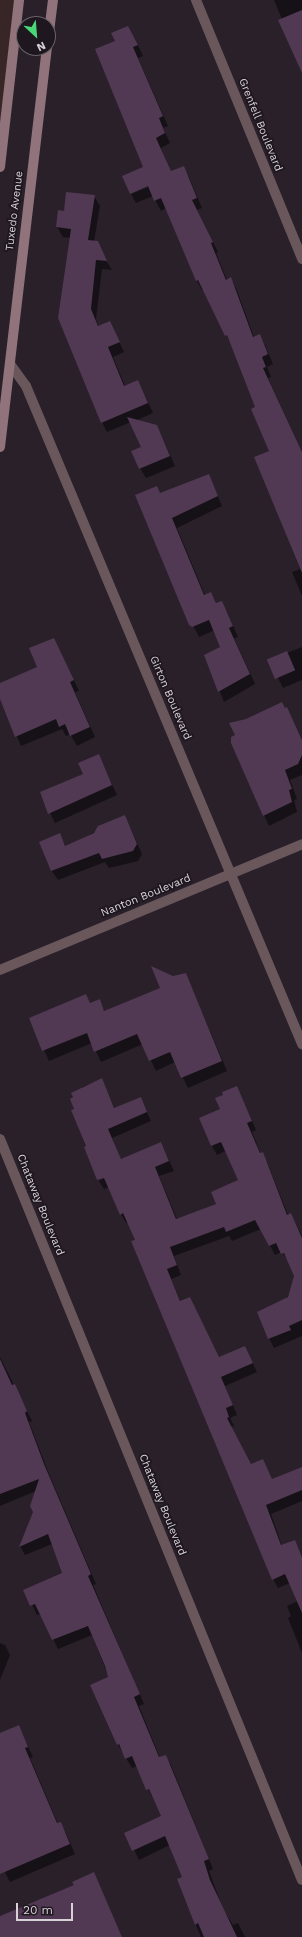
<!DOCTYPE html>
<style>
body{margin:0}
#map{position:relative;width:302px;height:1937px;overflow:hidden;background:#29202a;font-family:"Work Sans",sans-serif}
div>[style]{position:absolute}
.commercial>*{inset:0;background:#382526}
.shadow>*{inset:0;background:#0007}
.building>*{inset:0;background:#513853;transform-origin:0 0}
.street>*{height:10px;margin:-5px;padding:0 5px;transform-origin:5px;border-radius:5px;background:#69575c}
.secondary>*{height:10px;margin:-5px;padding:0 5px;transform-origin:5px;border-radius:5px;background:#90737b}
span{translate:-50% -50%;white-space:nowrap;text-align:center;line-height:1.15;-webkit-text-stroke:3.5px #1f1720;paint-order:stroke}
.street-label{font-size:11px;color:#d8d2d8}
.north{position:absolute;left:16px;top:16px;width:40px;height:40px;box-sizing:border-box;background:#1f1720;border:1px solid #69626a;border-radius:50%;rotate:154deg;font-size:11px;font-weight:700;line-height:16px;text-align:center;color:#d8d2d8}
.north::after{content:'';display:block;margin:auto;width:14px;height:18px;background:#4ad778;clip-path:polygon(50% 0,100% 100%,50% 72%,0 100%)}
.scale{position:absolute;left:16px;top:1903px;width:57px;height:18px;box-sizing:border-box;border:2px solid #d8d2d8;border-top:0;padding-left:5px;font-size:12px;line-height:14px;white-space:nowrap;color:#d8d2d8;-webkit-text-stroke:3px #1f1720;paint-order:stroke}
</style>
<div id="map">
<div class="commercial">
<i style="clip-path:polygon(0 0,19px 0,0 167px)"></i>
</div>
<div class="shadow">
<i style="clip-path:polygon(274px 0,302px 0,302px 71px,282px 19px)"></i>
<i style="clip-path:polygon(134px 37px,143px 56px,138px 58px,168px 126px,163px 128px,170px 143px,161px 148px,171px 172px,183px 167px,189px 177px,202px 208px,197px 210px,218px 252px,216px 253px,227px 280px,231px 279px,236px 288px,254px 337px,259px 335px,265px 345px,273px 364px,267px 367px,271px 377px,268px 378px,302px 452px,302px 596px,292px 572px,300px 569px,256px 458px,270px 451px,241px 364px,204px 290px,202px 290px,197px 281px,166px 208px,161px 211px,153px 196px,136px 203px,131px 194px,153px 185px,97px 50px)"></i>
<i style="clip-path:polygon(94px 196px,100px 206px,94px 242px,112px 270px,102px 269px,96px 319px,99px 327px,110px 322px,124px 352px,113px 357px,125px 386px,138px 381px,153px 413px,135px 421px,157px 426px,175px 466px,146px 478px,140px 468px,142px 447px,131px 422px,107px 432px,102px 422px,71px 238px,63px 237px,57px 227px,65px 212px)"></i>
<i style="clip-path:polygon(209px 475px,222px 506px,177px 528px,205px 595px,211px 593px,217px 604px,221px 602px,227px 612px,238px 637px,234px 638px,255px 684px,224px 702px,205px 655px,222px 648px,215px 630px,199px 637px,170px 579px,136px 496px,161px 494px)"></i>
<i style="clip-path:polygon(54px 639px,79px 691px,75px 692px,95px 737px,77px 746px,70px 734px,66px 736px,62px 729px,21px 746px,0 698px,0 684px,38px 667px)"></i>
<i style="clip-path:polygon(302px 647px,302px 680px,283px 688px,269px 660px)"></i>
<i style="clip-path:polygon(287px 708px,302px 739px,302px 775px,290px 780px,297px 799px,294px 800px,297px 812px,269px 826px,232px 743px,236px 735px)"></i>
<i style="clip-path:polygon(99px 756px,117px 795px,55px 823px,41px 793px,84px 774px)"></i>
<i style="clip-path:polygon(125px 816px,142px 854px,138px 861px,109px 868px,105px 862px,58px 880px,52px 871px,59px 835px,66px 847px)"></i>
<i style="clip-path:polygon(186px 974px,227px 1071px,188px 1088px,175px 1062px,156px 1071px,143px 1044px,101px 1062px,92px 1043px,49px 1061px,30px 1018px,99px 1001px,105px 1012px,161px 988px,173px 977px)"></i>
<i style="clip-path:polygon(101px 1079px,115px 1109px,140px 1098px,145px 1108px,151px 1121px,112px 1138px,121px 1160px,161px 1143px,174px 1171px,159px 1176px,177px 1219px,217px 1204px,240px 1181px,226px 1151px,217px 1155px,212px 1146px,221px 1110px,237px 1087px,256px 1130px,252px 1132px,261px 1154px,267px 1162px,288px 1215px,291px 1214px,302px 1236px,302px 1336px,274px 1348px,269px 1338px,284px 1302px,291px 1291px,300px 1287px,289px 1262px,282px 1252px,275px 1255px,261px 1229px,232px 1241px,229px 1236px,174px 1256px,181px 1275px,171px 1279px,181px 1302px,190px 1298px,219px 1358px,245px 1347px,257px 1372px,225px 1386px,237px 1415px,230px 1418px,234px 1426px,231px 1427px,251px 1465px,263px 1460px,272px 1480px,302px 1474px,302px 1501px,271px 1514px,282px 1546px,294px 1541px,302px 1556px,302px 1653px,288px 1618px,291px 1616px,287px 1606px,298px 1601px,290px 1583px,278px 1588px,273px 1579px,128px 1222px,126px 1223px,121px 1214px,109px 1187px,104px 1189px,99px 1181px,109px 1175px,98px 1180px,73px 1111px,76px 1109px,82px 1087px)"></i>
<i style="clip-path:polygon(0 1357px,32px 1421px,29px 1422px,49px 1474px,96px 1584px,93px 1585px,144px 1704px,139px 1706px,160px 1758px,165px 1756px,171px 1765px,213px 1869px,209px 1871px,223px 1909px,233px 1925px,238px 1923px,245px 1937px,201px 1937px,181px 1889px,183px 1877px,170px 1845px,139px 1860px,126px 1833px,162px 1817px,137px 1766px,132px 1768px,118px 1745px,91px 1685px,109px 1678px,92px 1635px,58px 1649px,41px 1614px,37px 1615px,25px 1590px,64px 1574px,52px 1544px,25px 1555px,20px 1546px,34px 1512px,36px 1491px,0 1506px)"></i>
<i style="clip-path:polygon(0 1643px,5px 1645px,10px 1655px,0 1680px)"></i>
<i style="clip-path:polygon(18px 1726px,33px 1757px,30px 1758px,58px 1824px,60px 1823px,66px 1833px,75px 1854px,10px 1882px,0 1863px,0 1734px)"></i>
<i style="clip-path:polygon(94px 1874px,122px 1937px,0 1937px,0 1916px,75px 1886px)"></i>
</div>
<div class="building">
<i style="clip-path:polygon(302px 10px,302px 73px,278px 20px)"></i>
<i style="clip-path:polygon(128px 26px,138px 45px,133px 47px,163px 116px,159px 118px,165px 133px,156px 138px,171px 171px,184px 166px,197px 198px,192px 200px,213px 242px,211px 243px,226px 280px,231px 277px,253px 337px,260px 334px,268px 354px,262px 357px,266px 367px,263px 368px,302px 452px,302px 573px,254px 457px,269px 451px,251px 409px,255px 407px,227px 335px,225px 336px,198px 280px,196px 281px,161px 198px,154px 201px,148px 186px,130px 194px,122px 176px,143px 167px,95px 49px,115px 41px,111px 33px)"></i>
<i style="clip-path:polygon(66px 192px,95px 195px,88px 240px,98px 241px,107px 261px,96px 260px,91px 309px,98px 326px,110px 321px,120px 342px,108px 347px,124px 386px,138px 380px,148px 403px,101px 423px,58px 318px,71px 229px,56px 227px,58px 210px,64px 211px)"></i>
<i style="clip-path:polygon(127px 417px,157px 425px,170px 456px,139px 469px,131px 451px,141px 447px)"></i>
<i style="clip-path:polygon(209px 474px,218px 496px,172px 518px,204px 595px,211px 592px,216px 603px,222px 601px,233px 626px,229px 628px,250px 674px,218px 692px,204px 655px,220px 647px,209px 620px,192px 627px,189px 625px,135px 495px,157px 486px,160px 493px)"></i>
<i style="clip-path:polygon(54px 638px,74px 680px,70px 682px,90px 727px,70px 736px,65px 724px,59px 727px,56px 719px,15px 737px,0 699px,0 683px,37px 667px,29px 648px)"></i>
<i style="left:287px;top:651px;width:21px;height:22px;rotate:67deg"></i>
<i style="clip-path:polygon(282px 702px,285px 708px,287px 707px,302px 740px,302px 755px,298px 764px,285px 770px,292px 789px,289px 790px,292px 802px,263px 816px,231px 743px,231px 737px,235px 735px,229px 723px,246px 719px)"></i>
<i style="clip-path:polygon(99px 754px,112px 785px,48px 814px,40px 792px,83px 774px,78px 763px)"></i>
<i style="clip-path:polygon(125px 815px,137px 844px,133px 851px,102px 859px,99px 853px,51px 871px,39px 842px,60px 833px,65px 846px,94px 833px,98px 826px)"></i>
<i style="clip-path:polygon(151px 966px,173px 976px,186px 973px,222px 1061px,181px 1078px,170px 1052px,149px 1061px,137px 1034px,94px 1052px,87px 1033px,42px 1051px,29px 1018px,86px 994px,90px 1003px,100px 999px,104px 1011px,160px 988px)"></i>
<i style="clip-path:polygon(102px 1078px,114px 1108px,141px 1097px,147px 1112px,108px 1129px,121px 1159px,161px 1142px,169px 1161px,155px 1167px,176px 1219px,216px 1204px,211px 1192px,238px 1180px,221px 1142px,211px 1146px,199px 1118px,220px 1109px,215px 1098px,223px 1095px,222px 1092px,237px 1086px,252px 1121px,247px 1123px,260px 1153px,263px 1152px,287px 1215px,291px 1213px,302px 1238px,302px 1320px,289px 1326px,291px 1330px,268px 1339px,257px 1312px,288px 1297px,294px 1276px,284px 1253px,281px 1254px,276px 1243px,269px 1246px,255px 1220px,226px 1232px,224px 1227px,170px 1247px,177px 1265px,167px 1269px,180px 1301px,190px 1297px,219px 1357px,245px 1346px,253px 1363px,221px 1377px,233px 1405px,226px 1408px,229px 1417px,227px 1418px,251px 1464px,263px 1459px,272px 1479px,302px 1467px,302px 1490px,266px 1505px,281px 1545px,295px 1540px,302px 1557px,302px 1613px,285px 1574px,272px 1580px,146px 1277px,131px 1241px,135px 1240px,123px 1213px,120px 1215px,104px 1178px,97px 1180px,84px 1147px,86px 1146px,71px 1110px,74px 1109px,70px 1099px,73px 1097px,71px 1093px)"></i>
<i style="clip-path:polygon(0 1359px,12px 1385px,15px 1384px,27px 1411px,25px 1413px,44px 1464px,91px 1574px,88px 1576px,140px 1694px,134px 1697px,159px 1757px,166px 1755px,209px 1859px,204px 1861px,210px 1880px,237px 1937px,204px 1937px,198px 1923px,195px 1925px,177px 1879px,182px 1877px,165px 1836px,132px 1851px,124px 1833px,161px 1816px,149px 1789px,146px 1790px,132px 1756px,125px 1759px,119px 1744px,117px 1745px,90px 1685px,108px 1677px,105px 1666px,88px 1626px,52px 1640px,35px 1604px,30px 1606px,23px 1590px,62px 1573px,48px 1534px,19px 1547px,33px 1512px,30px 1506px,39px 1479px,0 1494px)"></i>
<i style="clip-path:polygon(19px 1725px,28px 1747px,25px 1748px,57px 1823px,61px 1822px,70px 1844px,0 1874px,0 1733px)"></i>
<i style="clip-path:polygon(94px 1872px,122px 1937px,0 1937px,0 1916px,74px 1885px,72px 1882px)"></i>
</div>
<div class="street">
<i style="left:196px;top:0;width:280px;rotate:67.7deg"></i>
<i style="left:10px;top:364px;width:27px;rotate:54deg"></i>
<i style="left:26px;top:386px;width:714px;rotate:67.24deg"></i>
<i style="left:0;top:970px;width:327px;rotate:-22.6deg"></i>
<i style="left:0;top:1139px;width:800px;rotate:67.83deg"></i>
</div>
<div class="secondary">
<i style="left:48px;top:40px;width:40px;rotate:-82.9deg"></i>
<i style="left:0;top:167px;width:168px;rotate:-83.5deg"></i>
<i style="left:0;top:447px;width:402px;rotate:-83.3deg"></i>
</div>
<div class="street-label">
<span style="left:260px;top:125px;rotate:68deg">Grenfell Boulevard</span>
<span style="left:15px;top:211px;rotate:-83deg">Tuxedo Avenue</span>
<span style="left:170px;top:698px;rotate:67deg">Girton Boulevard</span>
<span style="left:146px;top:896px;rotate:-22deg">Nanton Boulevard</span>
<span style="left:40px;top:1205px;rotate:68deg">Chataway Boulevard</span>
<span style="left:162px;top:1505px;rotate:68deg">Chataway Boulevard</span>
</div>
<div class="north">N</div>
<div class="scale">20 m</div>
</div>
